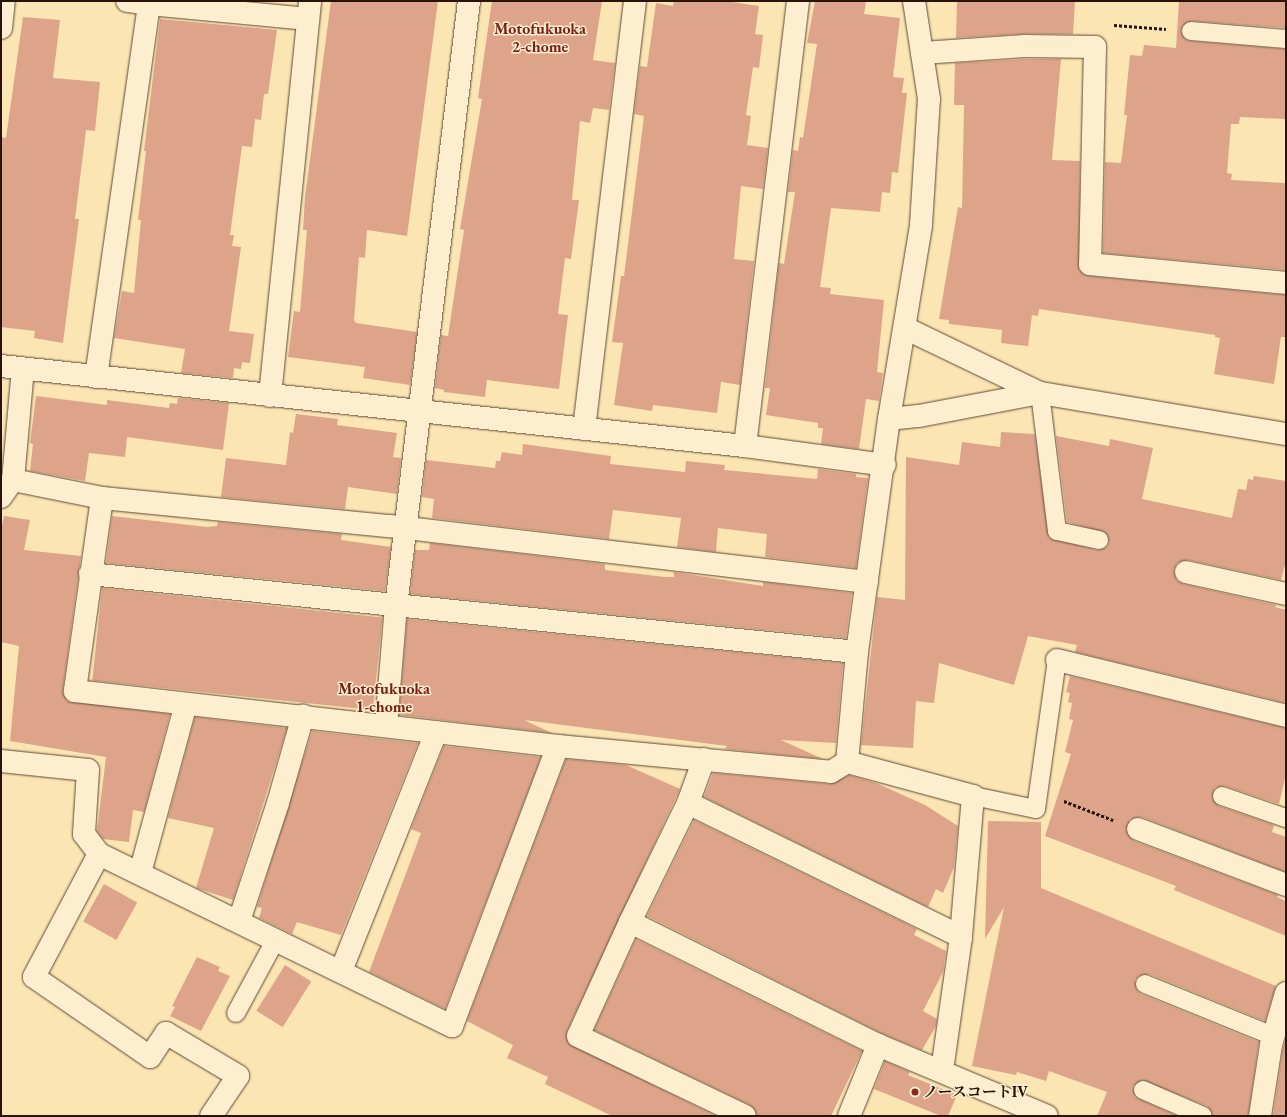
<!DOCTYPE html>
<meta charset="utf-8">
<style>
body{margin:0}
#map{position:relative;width:1287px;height:1117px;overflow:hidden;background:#fbe5b3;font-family:"EB Garamond","Noto Serif JP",serif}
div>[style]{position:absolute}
.building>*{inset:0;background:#dea489;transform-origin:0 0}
.path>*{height:2.5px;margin-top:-1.25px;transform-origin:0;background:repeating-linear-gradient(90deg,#29130b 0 3px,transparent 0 5px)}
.roads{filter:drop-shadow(0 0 1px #5e4835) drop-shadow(0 0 1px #5e4835)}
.lane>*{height:18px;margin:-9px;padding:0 9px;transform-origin:9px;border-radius:9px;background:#fceece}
.street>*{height:22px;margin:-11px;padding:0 11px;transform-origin:11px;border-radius:11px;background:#fceece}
.dots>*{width:11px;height:11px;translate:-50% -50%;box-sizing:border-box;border:2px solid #fceece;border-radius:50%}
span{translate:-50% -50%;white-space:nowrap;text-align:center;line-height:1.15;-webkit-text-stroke:3px #fceece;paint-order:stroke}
.poi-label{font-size:15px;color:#29130b;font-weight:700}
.left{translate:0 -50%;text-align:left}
.neighbourhood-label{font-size:16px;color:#7a1f14;font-weight:700}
.frame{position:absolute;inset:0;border:2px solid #29130b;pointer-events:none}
</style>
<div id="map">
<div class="building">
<i style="clip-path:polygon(331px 1px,438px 1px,407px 236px,367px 230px,365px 258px,359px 257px,354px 320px,356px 323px,417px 332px,410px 385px,363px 378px,365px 367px,288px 357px,294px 311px,300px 312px,307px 230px,303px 230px,305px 197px)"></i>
<i style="clip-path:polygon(492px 1px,602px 1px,593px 60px,615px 63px,609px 110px,593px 108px,590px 123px,580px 121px,572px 200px,579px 200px,571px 259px,565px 258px,558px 314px,568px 315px,559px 389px,487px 380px,485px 397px,444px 392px,444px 390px,435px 388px,441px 335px,448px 336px,464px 230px,460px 229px,482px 99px,478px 98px)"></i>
<i style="clip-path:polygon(674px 1px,725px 1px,759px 6px,755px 34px,763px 35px,759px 68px,753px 67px,746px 115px,751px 116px,747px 145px,768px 148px,763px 189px,741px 186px,734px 259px,754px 261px,740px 385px,721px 382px,717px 413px,653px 405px,652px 411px,614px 405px,623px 343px,612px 342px,621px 276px,624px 276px,644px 116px,634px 114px,640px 66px,647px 67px,656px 3px,673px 6px)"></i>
<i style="clip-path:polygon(815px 1px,866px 1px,864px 14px,900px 18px,893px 77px,904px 78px,902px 93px,907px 93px,898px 173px,892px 172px,890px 193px,882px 192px,880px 212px,831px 208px,820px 287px,831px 288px,830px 294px,884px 300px,877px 372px,883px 373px,879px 401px,866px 399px,859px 449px,821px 444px,823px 428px,818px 428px,818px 423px,766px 415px,770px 388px,765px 388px,779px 263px,784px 264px,795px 192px,788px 192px,793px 150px,798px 151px,800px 137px,803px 138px,817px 44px,807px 43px)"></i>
<i style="clip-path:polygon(957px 1px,1075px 1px,1073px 34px,1024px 34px,956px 38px)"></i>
<i style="clip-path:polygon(1179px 1px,1286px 1px,1286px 28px,1192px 21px,1183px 25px,1181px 31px,1185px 39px,1190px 41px,1286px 49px,1286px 119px,1240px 117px,1239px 124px,1231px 124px,1227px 173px,1232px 174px,1231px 180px,1286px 183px,1286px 270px,1103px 253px,1105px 162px,1121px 163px,1127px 115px,1124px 115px,1130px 55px,1142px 56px,1144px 45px,1176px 48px)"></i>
<i style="clip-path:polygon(23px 17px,60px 20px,53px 78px,100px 82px,95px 131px,86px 130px,75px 219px,79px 219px,63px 343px,34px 338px,35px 331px,1px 327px,1px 137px,6px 138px)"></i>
<i style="clip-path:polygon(160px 19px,277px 30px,268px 94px,264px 94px,261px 120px,255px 119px,252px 147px,242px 146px,230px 235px,234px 235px,232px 246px,241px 247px,229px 331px,254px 334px,250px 363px,242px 362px,241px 369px,234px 368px,233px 378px,181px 373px,185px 349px,114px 338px,122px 291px,134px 293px,141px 220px,138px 220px,146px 151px,144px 151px)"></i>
<i style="clip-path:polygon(1025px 59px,1061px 59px,1052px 160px,1080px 161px,1079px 270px,1089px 276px,1286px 295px,1286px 337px,1281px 337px,1274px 384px,1214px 374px,1220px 338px,1215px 337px,1215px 335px,1039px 309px,1038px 316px,1032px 315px,1028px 346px,1001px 343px,1002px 330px,949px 324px,949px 320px,939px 319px,958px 207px,962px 208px,964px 105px,954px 105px,955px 63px)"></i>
<i style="clip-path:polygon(36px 396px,107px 405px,107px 400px,169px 408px,170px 403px,177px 404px,178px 398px,229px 403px,223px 450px,127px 437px,125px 457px,89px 453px,85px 481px,30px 471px,33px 444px,30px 443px)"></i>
<i style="clip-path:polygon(296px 414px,338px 419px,337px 425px,397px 433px,393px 457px,401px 458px,397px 494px,348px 487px,345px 509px,221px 497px,226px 458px,286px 465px,290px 432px,293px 433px)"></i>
<i style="clip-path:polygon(1001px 432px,1035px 434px,1049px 538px,1097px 550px,1107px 547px,1109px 542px,1106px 533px,1067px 522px,1056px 436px,1109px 446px,1110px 439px,1153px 448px,1142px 499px,1232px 518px,1238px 489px,1246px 490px,1248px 479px,1253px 480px,1254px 476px,1286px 481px,1286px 561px,1281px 580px,1189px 560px,1177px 563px,1174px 570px,1177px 581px,1183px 584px,1276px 605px,1275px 607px,1286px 610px,1286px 703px,1075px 652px,1077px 645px,1028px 636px,1014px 685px,939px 663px,934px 703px,916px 701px,913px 748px,861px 745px,877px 597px,905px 600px,906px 457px,959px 465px,962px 442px,1000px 447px)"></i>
<i style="clip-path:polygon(523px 444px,611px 456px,610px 464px,685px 472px,686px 461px,725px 465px,724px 470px,817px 479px,818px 469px,856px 474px,856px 477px,868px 478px,856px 568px,765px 557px,767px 534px,718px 528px,716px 552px,677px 547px,681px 518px,613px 510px,609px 539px,432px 518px,434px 499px,422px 497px,426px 460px,495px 468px,496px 461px,500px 461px,502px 452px,522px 455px)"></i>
<i style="clip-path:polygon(4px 516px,30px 520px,24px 550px,81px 556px,63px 689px,67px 701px,170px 714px,144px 812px,133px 810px,129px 842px,103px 839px,97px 831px,106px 757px,10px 741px,19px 646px,1px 642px,1px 530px)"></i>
<i style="clip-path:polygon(112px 516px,207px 527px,217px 526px,218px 522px,342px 534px,341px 540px,391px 547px,385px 591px,106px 563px)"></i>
<i style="clip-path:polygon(430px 543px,605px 564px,605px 570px,665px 577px,674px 577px,674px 572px,763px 586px,763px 582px,852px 593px,846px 638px,410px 594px,415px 550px,429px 550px)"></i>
<i style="left:102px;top:588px;width:282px;height:93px;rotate:6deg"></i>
<i style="clip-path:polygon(407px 619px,843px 663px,836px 743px,781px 740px,823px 759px,725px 749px,727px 746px,524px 720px,552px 733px,399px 715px)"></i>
<i style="clip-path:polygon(1070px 676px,1286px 728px,1286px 774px,1279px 804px,1225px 786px,1215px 788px,1212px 798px,1219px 806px,1274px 825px,1272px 832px,1286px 837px,1286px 872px,1142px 817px,1130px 819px,1126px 831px,1134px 841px,1278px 895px,1277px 897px,1286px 901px,1286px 936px,1174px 890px,1176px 886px,1045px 836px,1071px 754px,1065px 752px,1073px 720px,1069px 719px,1072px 703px,1068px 702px,1070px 693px,1066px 692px)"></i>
<i style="clip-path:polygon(195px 717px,287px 728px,233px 900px,196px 888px,214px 828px,168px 818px)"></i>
<i style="clip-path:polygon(312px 731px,418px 743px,341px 935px,297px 922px,292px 934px,259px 918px,262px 908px,257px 907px)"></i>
<i style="clip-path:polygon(444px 746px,541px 757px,445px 1009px,369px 972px,421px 833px,411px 829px)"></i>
<i style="clip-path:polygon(566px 759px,626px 765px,680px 789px,567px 1031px,568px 1043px,716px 1116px,612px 1116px,545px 1084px,548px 1077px,507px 1058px,513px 1045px,467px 1021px)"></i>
<i style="clip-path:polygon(713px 773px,830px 784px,849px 775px,876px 783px,925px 805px,958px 826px,954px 867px,943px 893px,936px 889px,928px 907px,704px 797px)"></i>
<i style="clip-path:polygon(694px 820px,917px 929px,914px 935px,946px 951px,943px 972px,923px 1011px,937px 1019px,936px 1026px,922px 1050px,883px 1034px,647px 916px)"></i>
<i style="clip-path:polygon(988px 821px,1041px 822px,1041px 888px,1276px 986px,1265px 1021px,1149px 974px,1139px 976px,1135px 980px,1137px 990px,1141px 994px,1259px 1042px,1248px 1116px,1213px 1116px,1207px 1106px,1142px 1080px,1133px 1086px,1135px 1097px,1177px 1116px,1097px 1116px,1107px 1092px,1049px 1071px,1046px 1081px,1017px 1072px,1016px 1075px,972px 1066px,1004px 907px,985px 939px)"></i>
<i style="left:104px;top:884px;width:38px;height:43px;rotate:29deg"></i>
<i style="clip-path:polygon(636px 939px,862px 1051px,831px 1116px,757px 1116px,750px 1105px,594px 1030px)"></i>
<i style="clip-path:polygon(197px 957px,220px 967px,218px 971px,230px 976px,201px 1031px,170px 1016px,175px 1007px,172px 1006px)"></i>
<i style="left:285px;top:965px;width:31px;height:54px;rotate:32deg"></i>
<i style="clip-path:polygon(1286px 1038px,1286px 1116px,1273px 1116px,1283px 1048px)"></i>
<i style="clip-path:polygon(885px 1061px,910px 1072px,908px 1075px,957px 1095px,948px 1116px,941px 1116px,874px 1089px)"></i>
</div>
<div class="path">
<i style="left:1114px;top:25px;width:52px;rotate:4.4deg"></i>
<i style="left:1064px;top:801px;width:53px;rotate:21.2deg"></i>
</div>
<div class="roads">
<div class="lane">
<i style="left:1191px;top:31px;width:95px;rotate:4.8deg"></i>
<i style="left:1040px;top:393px;width:139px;rotate:83deg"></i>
<i style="left:1057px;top:531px;width:43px;rotate:12.1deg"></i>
<i style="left:973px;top:796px;width:64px;rotate:11.7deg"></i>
<i style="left:1036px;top:809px;width:150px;rotate:-82deg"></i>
<i style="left:1222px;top:796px;width:68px;rotate:19deg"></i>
<i style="left:1145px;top:984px;width:138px;rotate:22.1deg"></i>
<i style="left:236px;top:1013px;width:84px;rotate:-61.6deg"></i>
<i style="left:1143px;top:1090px;width:65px;rotate:23.4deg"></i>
</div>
<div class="street">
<i style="left:149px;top:4px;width:160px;rotate:5.4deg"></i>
<i style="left:1px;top:28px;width:27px;rotate:-84deg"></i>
<i style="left:922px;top:53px;width:103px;rotate:-3.9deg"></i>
<i style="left:1025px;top:46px;width:70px;rotate:0.8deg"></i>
<i style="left:1095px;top:47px;width:217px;rotate:91.3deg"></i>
<i style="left:1090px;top:264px;width:197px;rotate:5.5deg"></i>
<i style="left:905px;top:328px;width:150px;rotate:25.7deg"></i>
<i style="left:1040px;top:393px;width:249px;rotate:9.5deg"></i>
<i style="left:1px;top:366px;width:748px;rotate:6.14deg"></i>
<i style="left:745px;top:446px;width:141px;rotate:7.7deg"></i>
<i style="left:96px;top:377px;width:377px;rotate:-81.9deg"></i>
<i style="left:149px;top:4px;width:22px;rotate:-172deg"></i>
<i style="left:270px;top:396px;width:397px;rotate:-84.2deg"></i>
<i style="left:889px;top:419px;width:30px;rotate:-6deg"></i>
<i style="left:919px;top:416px;width:123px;rotate:-10.8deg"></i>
<i style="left:584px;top:429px;width:431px;rotate:-83.2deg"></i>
<i style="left:745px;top:446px;width:448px;rotate:-83.2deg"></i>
<i style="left:13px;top:480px;width:91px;rotate:11.4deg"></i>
<i style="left:102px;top:498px;width:289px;rotate:5.6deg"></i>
<i style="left:390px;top:526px;width:480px;rotate:6.7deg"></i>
<i style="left:1px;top:497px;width:21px;rotate:-55deg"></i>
<i style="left:13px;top:480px;width:111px;rotate:-84.9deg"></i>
<i style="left:102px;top:498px;width:195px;rotate:98deg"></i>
<i style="left:75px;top:691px;width:486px;rotate:6.5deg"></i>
<i style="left:558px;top:746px;width:274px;rotate:5.4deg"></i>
<i style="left:831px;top:772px;width:19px;rotate:-32deg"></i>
<i style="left:847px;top:762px;width:131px;rotate:15.1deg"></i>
<i style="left:973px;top:796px;width:142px;rotate:94.9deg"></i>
<i style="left:961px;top:937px;width:135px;rotate:98.1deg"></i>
<i style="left:1186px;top:572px;width:102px;rotate:12.4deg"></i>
<i style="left:90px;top:574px;width:771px;rotate:5.81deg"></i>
<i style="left:1057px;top:660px;width:236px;rotate:13.7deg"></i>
<i style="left:386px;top:725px;width:119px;rotate:-85.2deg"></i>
<i style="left:396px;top:606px;width:609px;rotate:-83.12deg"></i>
<i style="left:704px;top:759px;width:47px;rotate:110deg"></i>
<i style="left:688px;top:803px;width:132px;rotate:116deg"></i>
<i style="left:630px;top:922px;width:277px;rotate:26.4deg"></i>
<i style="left:878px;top:1045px;width:183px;rotate:22.8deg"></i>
<i style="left:1px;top:761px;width:87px;rotate:5.9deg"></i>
<i style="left:88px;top:770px;width:64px;rotate:93.6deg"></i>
<i style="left:84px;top:834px;width:25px;rotate:53deg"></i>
<i style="left:99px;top:854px;width:139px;rotate:117.9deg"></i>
<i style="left:34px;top:977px;width:141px;rotate:34.6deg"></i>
<i style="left:150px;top:1057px;width:29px;rotate:-56deg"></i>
<i style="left:166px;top:1033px;width:84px;rotate:30.8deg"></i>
<i style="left:238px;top:1076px;width:48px;rotate:124deg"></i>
<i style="left:847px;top:762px;width:110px;rotate:-84.8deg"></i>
<i style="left:857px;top:652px;width:235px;rotate:-82.2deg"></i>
<i style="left:889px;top:419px;width:197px;rotate:-80.6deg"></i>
<i style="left:921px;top:225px;width:126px;rotate:-86.4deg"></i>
<i style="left:929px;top:99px;width:99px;rotate:-98.7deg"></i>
<i style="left:688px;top:803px;width:304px;rotate:26.1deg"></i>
<i style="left:1138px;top:829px;width:158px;rotate:20.7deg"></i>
<i style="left:99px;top:854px;width:393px;rotate:26deg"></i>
<i style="left:452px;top:1026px;width:299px;rotate:-69.3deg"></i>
<i style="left:140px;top:873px;width:175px;rotate:-74.8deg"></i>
<i style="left:239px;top:921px;width:124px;rotate:-71.7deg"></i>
<i style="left:278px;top:803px;width:91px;rotate:-74deg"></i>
<i style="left:630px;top:922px;width:125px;rotate:114.5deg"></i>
<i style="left:578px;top:1036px;width:185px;rotate:25.6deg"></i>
<i style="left:341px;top:971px;width:257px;rotate:-68.3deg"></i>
<i style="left:849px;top:1116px;width:77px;rotate:-67.8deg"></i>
<i style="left:1260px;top:1116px;width:72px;rotate:-81.2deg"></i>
<i style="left:1271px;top:1045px;width:54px;rotate:-73.9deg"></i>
</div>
</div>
<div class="dots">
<i style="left:915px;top:1092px;background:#8f2418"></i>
</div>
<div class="poi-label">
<span class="left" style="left:923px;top:1092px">ノースコートIV</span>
</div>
<div class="neighbourhood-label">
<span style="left:540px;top:38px">Motofukuoka<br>2-chome</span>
<span style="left:384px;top:698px">Motofukuoka<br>1-chome</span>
</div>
<div class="frame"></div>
</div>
